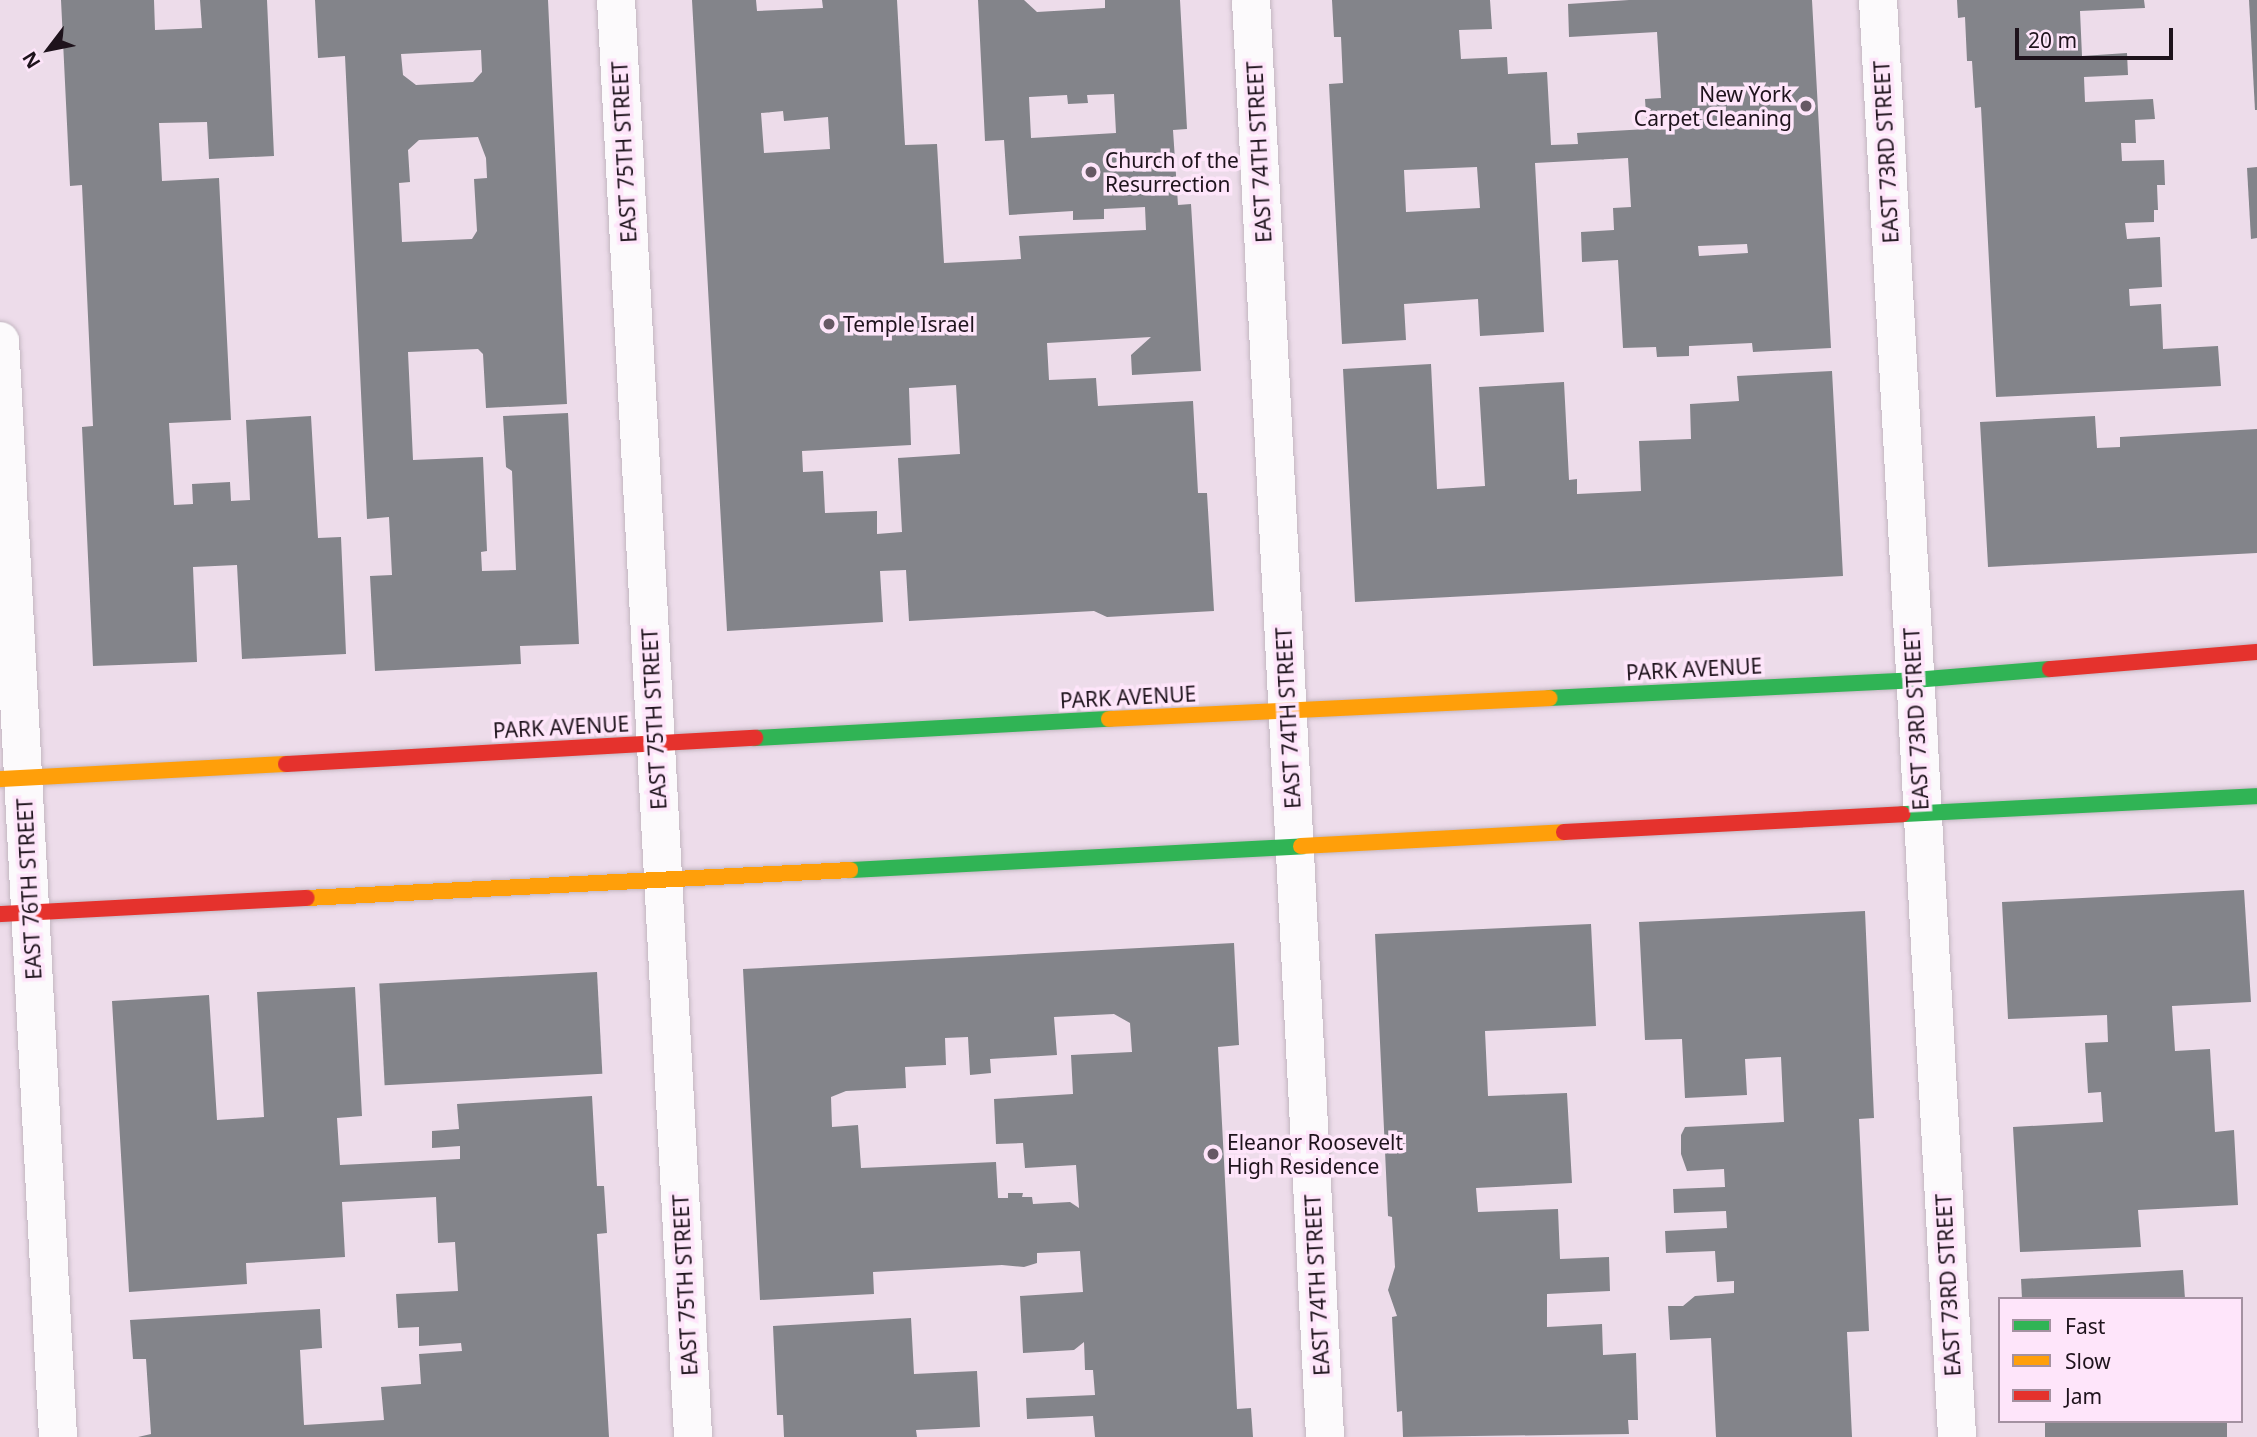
<!DOCTYPE html>
<style>
body{margin:0}
#map{position:relative;width:2257px;height:1437px;overflow:hidden;background:#eddcea;font-family:"Noto Sans",sans-serif}
div>[style]{position:absolute}
.building>*{inset:0;background:#83848a;transform-origin:0 0}
.roads{filter:drop-shadow(0 0 2px #c3b6c1) drop-shadow(0 0 2px #c3b6c1)}
.street>*{height:38px;margin:-19px;padding:0 19px;transform-origin:19px;border-radius:19px;background:#fcfafc}
.fast>*{height:16px;margin:-8px;padding:0 8px;transform-origin:8px;border-radius:8px;background:#30b455}
.slow>*{height:16px;margin:-8px;padding:0 8px;transform-origin:8px;border-radius:8px;background:#ff9f0a}
.jam>*{height:16px;margin:-8px;padding:0 8px;transform-origin:8px;border-radius:8px;background:#e5322d}
.dots>*{width:19px;height:19px;translate:-50% -50%;box-sizing:border-box;border:4px solid #fee5fa;border-radius:50%}
span{translate:-50% -50%;white-space:nowrap;text-align:center;line-height:1.15;-webkit-text-stroke:7px #fee5fa;paint-order:stroke}
.poi-label{font-size:21px;color:#1e131c}
.right{translate:-100% -50%;text-align:right}
.left{translate:0 -50%;text-align:left}
.street-label{font-size:21px;color:#1e131c}
.legend{position:absolute;left:1998px;top:1297px;width:245px;height:126px;box-sizing:border-box;background:#fee5fa;border:2px solid #a491a1;margin:0;padding:9px 12px;list-style:none;font-size:21px;color:#1e131c}
.legend li{display:flex;align-items:center;gap:14px;height:35px}
.legend b{width:35px;border:2px solid #a491a1}
.north{position:absolute;left:14px;top:14px;width:70px;height:70px;-webkit-text-stroke:5px #fee5fa;paint-order:stroke;rotate:238deg;font-size:19px;font-weight:700;line-height:28px;text-align:center;color:#1e131c}
.north::after{content:'';display:block;margin:auto;width:24px;height:32px;background:#1e131c;clip-path:polygon(50% 0,100% 100%,50% 72%,0 100%)}
.scale{position:absolute;left:2015px;top:28px;width:158px;height:32px;box-sizing:border-box;border:4px solid #1e131c;border-top:0;padding-left:9px;font-size:21px;line-height:24px;white-space:nowrap;color:#1e131c;-webkit-text-stroke:5px #fee5fa;paint-order:stroke}
</style>
<div id="map">
<div class="building">
<i style="clip-path:polygon(61px 0,154px 0,155px 30px,202px 28px,200px 0,267px 0,274px 156px,209px 159px,207px 122px,159px 123px,162px 181px,219px 178px,231px 420px,169px 423px,174px 505px,193px 504px,192px 484px,230px 482px,231px 501px,250px 500px,246px 420px,311px 416px,318px 538px,341px 537px,346px 654px,242px 659px,237px 565px,193px 567px,197px 662px,93px 666px,82px 427px,93px 426px,82px 185px,70px 186px)"></i>
<i style="clip-path:polygon(evenodd,315px 0,548px 0,567px 404px,486px 408px,483px 354px,478px 349px,408px 352px,413px 460px,483px 457px,487px 551px,481px 552px,482px 571px,516px 570px,512px 471px,506px 467px,503px 416px,568px 413px,579px 644px,520px 646px,521px 664px,375px 671px,370px 576px,392px 575px,389px 517px,367px 519px,345px 56px,318px 58px,315px 0,481px 50px,482px 72px,473px 82px,416px 85px,403px 75px,401px 54px,481px 50px,315px 0,478px 137px,486px 158px,487px 178px,474px 179px,477px 231px,472px 239px,402px 242px,399px 183px,410px 182px,408px 150px,419px 140px,478px 137px)"></i>
<i style="clip-path:polygon(evenodd,692px 0,756px 0,757px 11px,823px 8px,822px 0,897px 0,905px 145px,937px 144px,944px 263px,1021px 259px,1019px 236px,1146px 230px,1145px 207px,1104px 209px,1104px 219px,1073px 220px,1073px 211px,1009px 215px,1004px 140px,985px 141px,978px 0,1024px 0,1037px 12px,1105px 8px,1105px 0,1180px 0,1187px 129px,1173px 130px,1178px 205px,1191px 204px,1201px 371px,1132px 375px,1131px 355px,1151px 337px,1047px 343px,1049px 380px,1096px 378px,1098px 406px,1193px 401px,1198px 493px,1207px 493px,1214px 611px,1107px 617px,1094px 611px,909px 621px,906px 570px,880px 571px,883px 622px,727px 631px,692px 0,1114px 94px,1116px 133px,1031px 138px,1029px 97px,1067px 95px,1068px 104px,1088px 103px,1087px 95px,1114px 94px,692px 0,783px 111px,784px 121px,828px 117px,830px 149px,764px 153px,761px 113px,783px 111px,692px 0,956px 385px,960px 454px,898px 458px,902px 532px,877px 534px,877px 511px,825px 513px,823px 471px,803px 472px,802px 451px,911px 445px,909px 388px,956px 385px)"></i>
<i style="clip-path:polygon(evenodd,1332px 0,1490px 0,1492px 29px,1459px 30px,1461px 59px,1507px 57px,1508px 74px,1547px 72px,1551px 145px,1578px 144px,1577px 133px,1647px 129px,1645px 99px,1661px 98px,1657px 32px,1569px 37px,1568px 4px,1629px 0,1812px 0,1831px 348px,1753px 352px,1752px 343px,1689px 346px,1689px 356px,1657px 357px,1656px 347px,1623px 348px,1618px 260px,1582px 262px,1581px 232px,1614px 230px,1613px 208px,1631px 207px,1628px 158px,1535px 163px,1544px 332px,1480px 336px,1478px 299px,1404px 304px,1406px 340px,1342px 344px,1329px 84px,1343px 83px,1341px 37px,1334px 37px,1332px 0,1477px 167px,1480px 208px,1406px 212px,1404px 170px,1477px 167px,1332px 0,1747px 244px,1748px 253px,1699px 256px,1698px 246px,1747px 244px)"></i>
<i style="clip-path:polygon(1957px 0,2144px 0,2145px 8px,2080px 11px,2082px 56px,2127px 53px,2128px 75px,2084px 77px,2085px 102px,2153px 99px,2155px 119px,2135px 120px,2136px 143px,2121px 143px,2122px 161px,2164px 160px,2165px 185px,2157px 185px,2158px 210px,2154px 210px,2154px 222px,2125px 223px,2127px 239px,2160px 237px,2162px 287px,2129px 289px,2130px 306px,2161px 304px,2163px 349px,2218px 346px,2221px 386px,1996px 397px,1981px 107px,1975px 108px,1972px 61px,1967px 61px,1965px 17px,1958px 18px)"></i>
<i style="clip-path:polygon(2249px 0,2257px 0,2257px 110px,2255px 110px)"></i>
<i style="clip-path:polygon(2257px 167px,2257px 238px,2251px 239px,2247px 168px)"></i>
<i style="clip-path:polygon(1431px 364px,1437px 489px,1485px 486px,1479px 387px,1564px 382px,1569px 480px,1577px 479px,1577px 494px,1641px 491px,1639px 441px,1691px 439px,1690px 404px,1739px 401px,1737px 376px,1832px 371px,1843px 576px,1355px 602px,1343px 369px)"></i>
<i style="clip-path:polygon(2095px 416px,2097px 448px,2120px 447px,2120px 437px,2257px 429px,2257px 553px,1988px 567px,1980px 422px)"></i>
<i style="clip-path:polygon(2244px 890px,2251px 1002px,2172px 1006px,2175px 1051px,2210px 1049px,2215px 1132px,2234px 1130px,2238px 1205px,2138px 1210px,2141px 1247px,2020px 1252px,2013px 1127px,2103px 1122px,2101px 1092px,2088px 1093px,2085px 1043px,2108px 1042px,2107px 1015px,2008px 1019px,2002px 902px)"></i>
<i style="clip-path:polygon(1865px 911px,1874px 1118px,1859px 1119px,1869px 1331px,1847px 1332px,1852px 1437px,1716px 1437px,1711px 1338px,1670px 1340px,1668px 1306px,1683px 1306px,1695px 1296px,1734px 1293px,1734px 1281px,1717px 1282px,1715px 1251px,1666px 1253px,1665px 1231px,1727px 1228px,1726px 1211px,1674px 1213px,1673px 1189px,1725px 1187px,1724px 1169px,1687px 1171px,1681px 1154px,1681px 1135px,1685px 1127px,1784px 1122px,1781px 1057px,1745px 1059px,1747px 1095px,1685px 1098px,1682px 1039px,1645px 1040px,1639px 922px)"></i>
<i style="clip-path:polygon(1591px 924px,1596px 1026px,1485px 1031px,1488px 1096px,1567px 1093px,1572px 1183px,1476px 1188px,1478px 1212px,1558px 1209px,1560px 1259px,1609px 1257px,1610px 1291px,1547px 1294px,1547px 1327px,1602px 1324px,1603px 1355px,1636px 1353px,1638px 1420px,1628px 1420px,1629px 1434px,1403px 1437px,1402px 1411px,1397px 1412px,1392px 1317px,1397px 1316px,1388px 1290px,1395px 1267px,1392px 1217px,1388px 1216px,1375px 934px)"></i>
<i style="clip-path:polygon(evenodd,1234px 943px,1239px 1045px,1218px 1047px,1237px 1409px,1251px 1408px,1253px 1437px,1095px 1437px,1093px 1416px,1027px 1419px,1026px 1398px,1095px 1395px,1093px 1370px,1085px 1370px,1084px 1342px,1074px 1350px,1023px 1353px,1020px 1296px,1083px 1292px,1080px 1251px,1037px 1253px,1037px 1263px,1024px 1267px,1002px 1265px,873px 1272px,874px 1294px,760px 1300px,743px 969px,1234px 943px,1114px 1014px,1130px 1023px,1132px 1052px,1071px 1055px,1073px 1094px,994px 1099px,996px 1144px,1023px 1143px,1025px 1168px,1076px 1165px,1079px 1208px,1070px 1202px,1033px 1204px,1032px 1197px,1022px 1197px,1023px 1193px,1008px 1193px,1008px 1198px,998px 1198px,996px 1162px,861px 1168px,858px 1125px,832px 1127px,831px 1097px,846px 1091px,906px 1088px,905px 1067px,946px 1065px,945px 1038px,968px 1037px,970px 1075px,991px 1073px,990px 1059px,1057px 1055px,1054px 1017px,1114px 1014px)"></i>
<i style="left:597px;top:972px;width:102px;height:218px;rotate:87deg"></i>
<i style="clip-path:polygon(355px 987px,362px 1116px,337px 1118px,340px 1165px,460px 1159px,460px 1146px,432px 1148px,432px 1131px,459px 1129px,457px 1104px,592px 1096px,597px 1186px,604px 1186px,607px 1233px,597px 1234px,609px 1437px,138px 1437px,151px 1434px,146px 1359px,133px 1359px,130px 1320px,320px 1309px,322px 1348px,300px 1350px,304px 1425px,384px 1420px,381px 1387px,421px 1384px,419px 1354px,462px 1351px,461px 1343px,419px 1346px,419px 1327px,398px 1328px,396px 1294px,458px 1291px,455px 1242px,438px 1243px,436px 1197px,342px 1202px,345px 1257px,246px 1263px,247px 1284px,129px 1292px,112px 1001px,209px 995px,217px 1120px,264px 1117px,257px 992px)"></i>
<i style="clip-path:polygon(2183px 1270px,2185px 1299px,2022px 1299px,2021px 1279px)"></i>
<i style="clip-path:polygon(911px 1318px,914px 1374px,977px 1371px,980px 1427px,916px 1430px,917px 1437px,784px 1437px,783px 1415px,777px 1415px,773px 1326px)"></i>
<i style="left:2045px;top:1421px;width:182px;height:16px"></i>
</div>
<div class="roads">
<div class="street">
<i style="left:616px;top:0;width:1439px;rotate:86.93deg"></i>
<i style="left:1251px;top:0;width:1439px;rotate:87.05deg"></i>
<i style="left:1878px;top:0;width:1439px;rotate:86.85deg"></i>
<i style="left:0;top:341px;width:1098px;rotate:86.97deg"></i>
</div>
<div class="fast">
<i style="left:1549px;top:698px;width:365px;rotate:-2.8deg"></i>
<i style="left:1914px;top:680px;width:136px;rotate:-4.6deg"></i>
<i style="left:755px;top:738px;width:355px;rotate:-3.1deg"></i>
<i style="left:1903px;top:814px;width:354px;rotate:-2.9deg"></i>
<i style="left:850px;top:870px;width:452px;rotate:-3deg"></i>
</div>
<div class="slow">
<i style="left:1109px;top:719px;width:441px;rotate:-2.7deg"></i>
<i style="left:0;top:779px;width:286px;rotate:-3deg"></i>
<i style="left:1301px;top:846px;width:263px;rotate:-3deg"></i>
<i style="left:307px;top:898px;width:544px;rotate:-2.95deg"></i>
</div>
<div class="jam">
<i style="left:2050px;top:669px;width:208px;rotate:-4.7deg"></i>
<i style="left:286px;top:764px;width:470px;rotate:-3.2deg"></i>
<i style="left:1564px;top:832px;width:339px;rotate:-3deg"></i>
<i style="left:0;top:914px;width:307px;rotate:-3deg"></i>
</div>
</div>
<div class="dots">
<i style="left:1806px;top:106px;background:#665964"></i>
<i style="left:1091px;top:172px;background:#665964"></i>
<i style="left:829px;top:324px;background:#665964"></i>
<i style="left:1213px;top:1154px;background:#665964"></i>
</div>
<div class="poi-label">
<span class="right" style="left:1792px;top:106px">New York<br>Carpet Cleaning</span>
<span class="left" style="left:1105px;top:172px">Church of the<br>Resurrection</span>
<span class="left" style="left:843px;top:324px">Temple Israel</span>
<span class="left" style="left:1227px;top:1154px">Eleanor Roosevelt<br>High Residence</span>
</div>
<div class="street-label">
<span style="left:624px;top:152px;rotate:-93deg">EAST 75TH STREET</span>
<span style="left:1259px;top:152px;rotate:-93deg">EAST 74TH STREET</span>
<span style="left:1886px;top:152px;rotate:-93deg">EAST 73RD STREET</span>
<span style="left:1694px;top:669px;rotate:-3deg">PARK AVENUE</span>
<span style="left:1128px;top:697px;rotate:-3deg">PARK AVENUE</span>
<span style="left:1288px;top:718px;rotate:-93deg">EAST 74TH STREET</span>
<span style="left:654px;top:719px;rotate:-93deg">EAST 75TH STREET</span>
<span style="left:1916px;top:719px;rotate:-93deg">EAST 73RD STREET</span>
<span style="left:561px;top:727px;rotate:-3deg">PARK AVENUE</span>
<span style="left:29px;top:889px;rotate:-93deg">EAST 76TH STREET</span>
<span style="left:685px;top:1285px;rotate:-93deg">EAST 75TH STREET</span>
<span style="left:1317px;top:1285px;rotate:-93deg">EAST 74TH STREET</span>
<span style="left:1948px;top:1285px;rotate:-93deg">EAST 73RD STREET</span>
</div>
<ul class="legend">
<li><b style="height:9px;background:#30b455"></b>Fast</li>
<li><b style="height:9px;background:#ff9f0a"></b>Slow</li>
<li><b style="height:9px;background:#e5322d"></b>Jam</li>
</ul>
<div class="north">N</div>
<div class="scale">20 m</div>
</div>
